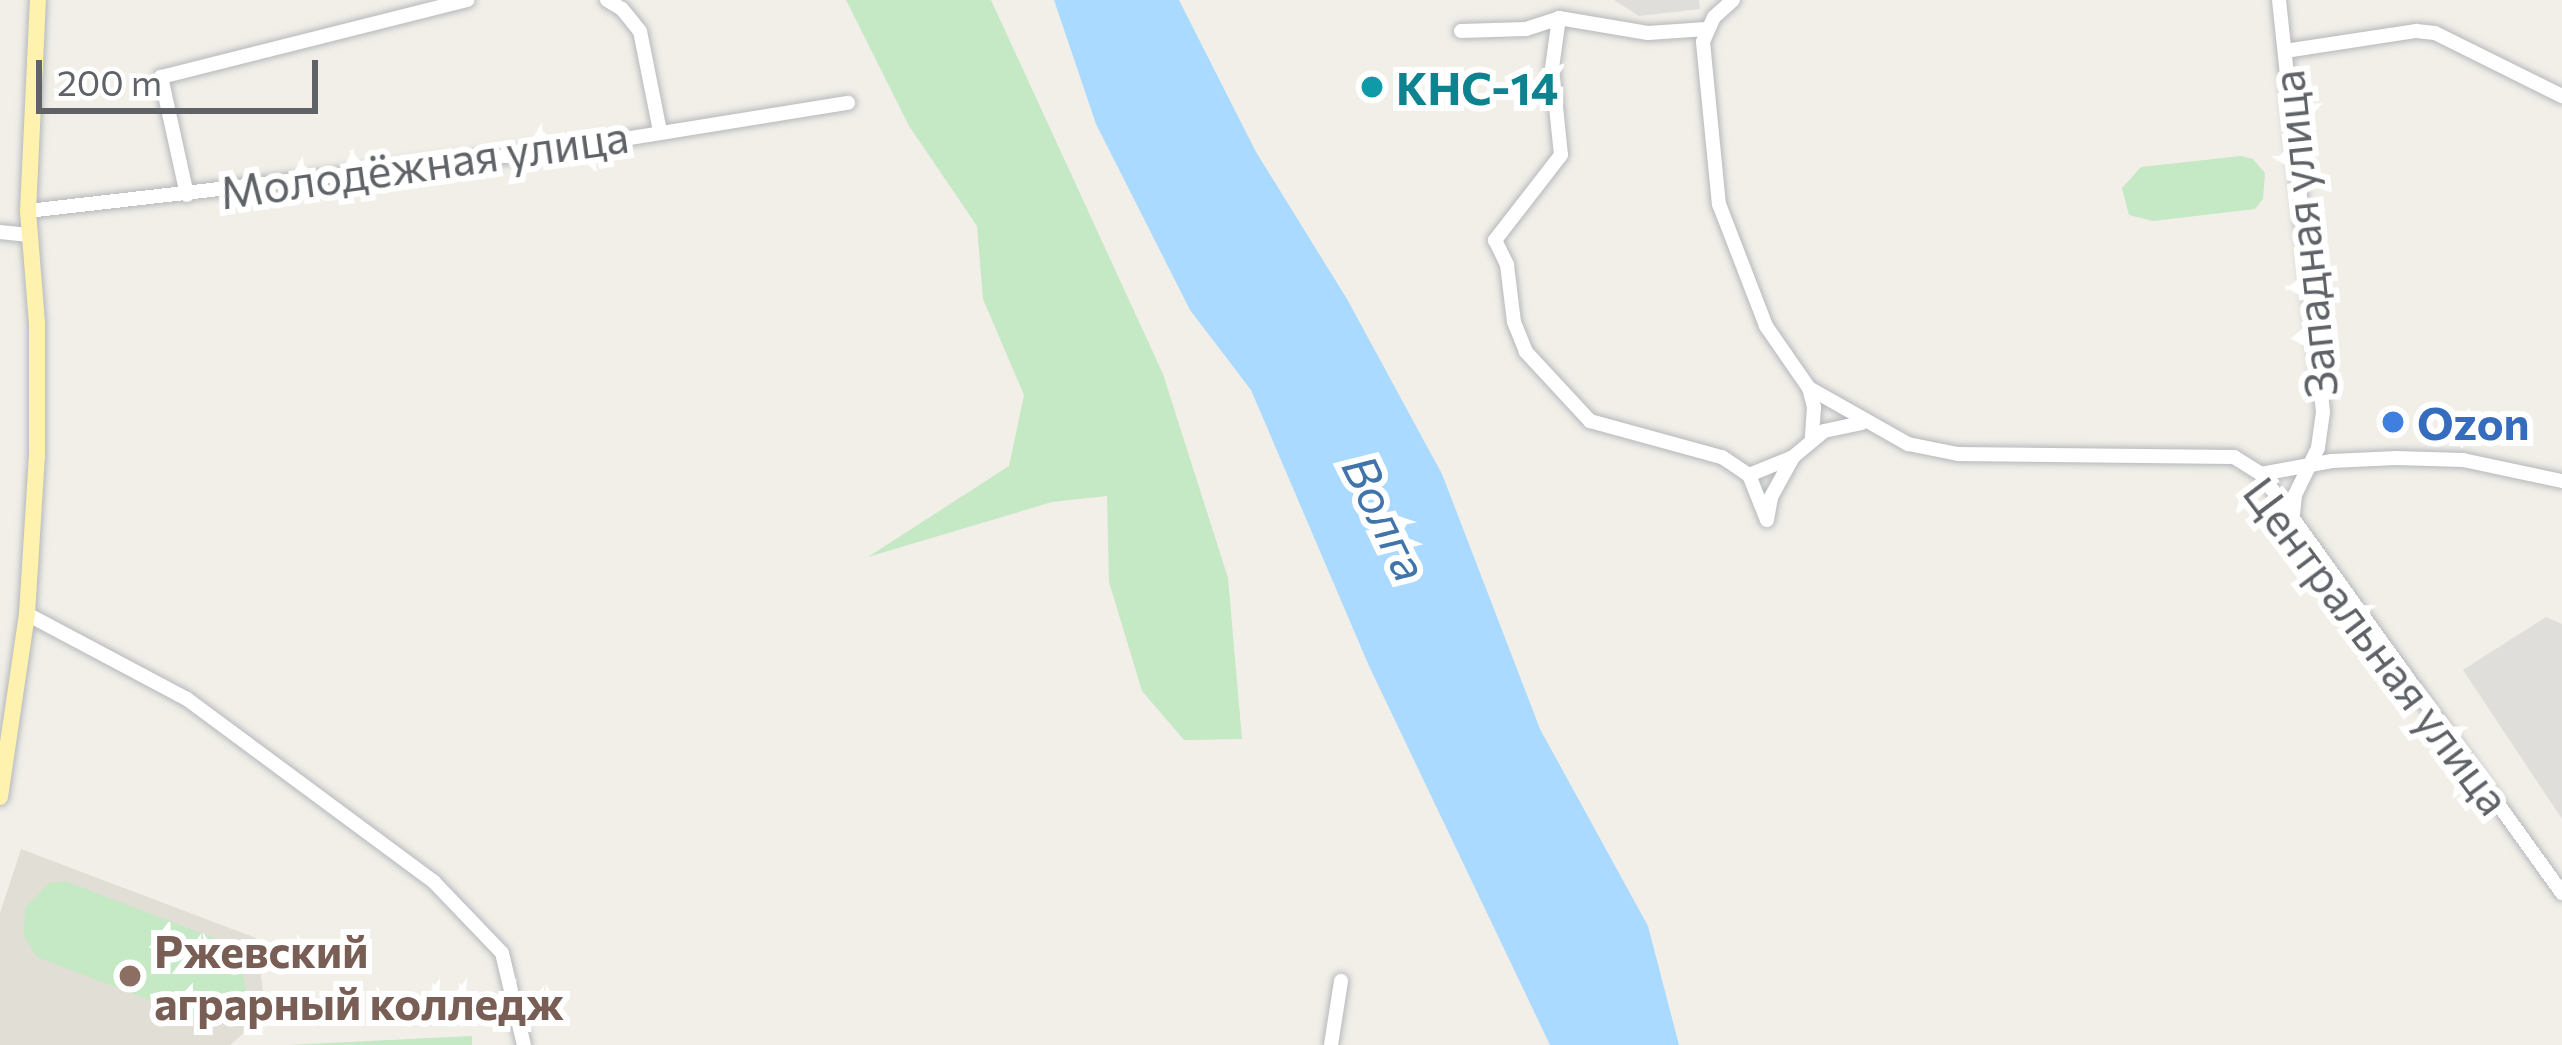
<!DOCTYPE html>
<meta charset="utf-8">
<style>
body{margin:0}
#map{position:relative;width:2562px;height:1045px;overflow:hidden;background:#f1efe8;font-family:Commissioner,sans-serif}
div>[style]{position:absolute}
.industrial>*{inset:0;background:#e0deda}
.education>*{inset:0;background:#e1ded6}
.green>*{inset:0;background:#c5e8c5}
.water>*{inset:0;background:#aadaff}
.roads{filter:drop-shadow(0 0 3px #b5b8bc) drop-shadow(0 0 3px #b5b8bc)}
.minor>*{height:14px;margin:-7px;padding:0 7px;transform-origin:7px;border-radius:7px;background:#fff}
.major>*{height:16px;margin:-8px;padding:0 8px;transform-origin:8px;border-radius:8px;background:#fff2af}
.dots>*{width:33px;height:33px;translate:-50% -50%;box-sizing:border-box;border:6px solid #fff;border-radius:50%}
span{translate:-50% -50%;white-space:nowrap;text-align:center;line-height:1.15;-webkit-text-stroke:12px #fff;paint-order:stroke}
.culture-label{font-size:45px;color:#0d838f;font-weight:700}
.left{translate:0 -50%;text-align:left}
.street-label{font-size:45px;color:#5f6368}
.shop-label{font-size:45px;color:#366cbe;font-weight:700}
.education-label{font-size:45px;color:#785e54;font-weight:700}
.water-label{font-size:48px;color:#4174aa;font-style:italic}
.scale{position:absolute;left:36px;top:60px;width:282px;height:54px;box-sizing:border-box;border:6px solid #5f6368;border-top:0;padding-left:15px;font-size:36px;line-height:42px;white-space:nowrap;color:#5f6368;-webkit-text-stroke:9px #fff;paint-order:stroke}
</style>
<div id="map">
<div class="industrial">
<i style="clip-path:polygon(1614px 0,1699px 0,1700px 9px,1639px 16px)"></i>
<i style="clip-path:polygon(2546px 617px,2562px 624px,2562px 819px,2463px 670px)"></i>
</div>
<div class="education">
<i style="clip-path:polygon(21px 849px,256px 938px,266px 1014px,230px 1045px,0 1045px,0 913px)"></i>
</div>
<div class="green">
<i style="clip-path:polygon(846px 0,991px 0,1163px 374px,1228px 578px,1242px 739px,1184px 740px,1142px 691px,1109px 582px,1107px 496px,1052px 502px,868px 557px,1009px 466px,1024px 395px,983px 299px,977px 226px,909px 126px)"></i>
<i style="clip-path:polygon(2241px 156px,2253px 159px,2265px 173px,2263px 199px,2255px 209px,2153px 221px,2129px 215px,2122px 188px,2141px 167px)"></i>
<i style="clip-path:polygon(65px 881px,227px 943px,237px 950px,247px 992px,222px 1013px,194px 1017px,37px 957px,24px 936px,25px 908px,49px 883px)"></i>
<i style="clip-path:polygon(472px 1036px,472px 1045px,287px 1045px)"></i>
</div>
<div class="water">
<i style="clip-path:polygon(1054px 0,1179px 0,1256px 152px,1347px 299px,1442px 474px,1540px 729px,1648px 926px,1679px 1045px,1550px 1045px,1369px 666px,1251px 390px,1190px 310px,1096px 124px)"></i>
</div>
<div class="roads">
<div class="minor">
<i style="left:607px;top:0;width:17px;rotate:31deg"></i>
<i style="left:622px;top:9px;width:28px;rotate:51deg"></i>
<i style="left:640px;top:31px;width:102px;rotate:78.7deg"></i>
<i style="left:1733px;top:0;width:25px;rotate:138deg"></i>
<i style="left:1714px;top:17px;width:27px;rotate:114deg"></i>
<i style="left:1703px;top:42px;width:163px;rotate:84.4deg"></i>
<i style="left:1719px;top:204px;width:131px;rotate:68.9deg"></i>
<i style="left:1766px;top:326px;width:75px;rotate:55.3deg"></i>
<i style="left:1809px;top:388px;width:114px;rotate:29.5deg"></i>
<i style="left:1908px;top:444px;width:51px;rotate:11.3deg"></i>
<i style="left:1958px;top:454px;width:276px;rotate:0.6deg"></i>
<i style="left:2234px;top:457px;width:32px;rotate:32deg"></i>
<i style="left:2261px;top:474px;width:516px;rotate:54.31deg"></i>
<i style="left:2279px;top:0;width:414px;rotate:83.9deg"></i>
<i style="left:2323px;top:412px;width:36px;rotate:98deg"></i>
<i style="left:2318px;top:448px;width:52px;rotate:116.1deg"></i>
<i style="left:2295px;top:495px;width:19px;rotate:96deg"></i>
<i style="left:1559px;top:18px;width:50px;rotate:98deg"></i>
<i style="left:1552px;top:68px;width:87px;rotate:84.1deg"></i>
<i style="left:1561px;top:155px;width:108px;rotate:127.8deg"></i>
<i style="left:1495px;top:240px;width:28px;rotate:64deg"></i>
<i style="left:1507px;top:265px;width:57px;rotate:83deg"></i>
<i style="left:1514px;top:322px;width:32px;rotate:68deg"></i>
<i style="left:1526px;top:352px;width:94px;rotate:47.2deg"></i>
<i style="left:1590px;top:421px;width:137px;rotate:15.3deg"></i>
<i style="left:1722px;top:457px;width:32px;rotate:34deg"></i>
<i style="left:1461px;top:31px;width:65px;rotate:-1.8deg"></i>
<i style="left:1526px;top:29px;width:35px;rotate:-18deg"></i>
<i style="left:1559px;top:18px;width:90px;rotate:9.6deg"></i>
<i style="left:1648px;top:33px;width:58px;rotate:-3.9deg"></i>
<i style="left:2285px;top:51px;width:133px;rotate:-8.7deg"></i>
<i style="left:2416px;top:31px;width:19px;rotate:6deg"></i>
<i style="left:2435px;top:33px;width:142px;rotate:26.4deg"></i>
<i style="left:187px;top:195px;width:121px;rotate:-102.4deg"></i>
<i style="left:161px;top:77px;width:316px;rotate:-14.1deg"></i>
<i style="left:28px;top:211px;width:525px;rotate:-6.56deg"></i>
<i style="left:550px;top:151px;width:302px;rotate:-9.2deg"></i>
<i style="left:0;top:232px;width:29px;rotate:6deg"></i>
<i style="left:1809px;top:388px;width:20px;rotate:75deg"></i>
<i style="left:1814px;top:407px;width:31px;rotate:94deg"></i>
<i style="left:2261px;top:474px;width:72px;rotate:-10.4deg"></i>
<i style="left:2332px;top:461px;width:64px;rotate:-2.7deg"></i>
<i style="left:2396px;top:458px;width:67px;rotate:1.7deg"></i>
<i style="left:2463px;top:460px;width:101px;rotate:12deg"></i>
<i style="left:1749px;top:475px;width:48px;rotate:-22.2deg"></i>
<i style="left:1793px;top:457px;width:40px;rotate:-40deg"></i>
<i style="left:1824px;top:431px;width:38px;rotate:-12deg"></i>
<i style="left:1749px;top:475px;width:48px;rotate:68.2deg"></i>
<i style="left:1767px;top:520px;width:23px;rotate:-80deg"></i>
<i style="left:1771px;top:497px;width:43px;rotate:-61.1deg"></i>
<i style="left:27px;top:614px;width:181px;rotate:28deg"></i>
<i style="left:187px;top:699px;width:307px;rotate:36.5deg"></i>
<i style="left:434px;top:882px;width:98px;rotate:46.2deg"></i>
<i style="left:502px;top:953px;width:95px;rotate:76.6deg"></i>
<i style="left:1331px;top:1045px;width:65px;rotate:-81.1deg"></i>
</div>
<div class="major">
<i style="left:0;top:797px;width:185px;rotate:-81.6deg"></i>
<i style="left:27px;top:614px;width:157px;rotate:-86.4deg"></i>
<i style="left:37px;top:457px;width:134px;rotate:-90deg"></i>
<i style="left:37px;top:323px;width:112px;rotate:-94.6deg"></i>
<i style="left:28px;top:211px;width:211px;rotate:-87.3deg"></i>
</div>
</div>
<div class="dots">
<i style="left:1372px;top:87px;background:#0f9aa8"></i>
<i style="left:2393px;top:422px;background:#3f7fe0"></i>
<i style="left:130px;top:976px;background:#8d6e63"></i>
</div>
<div class="culture-label">
<span class="left" style="left:1396px;top:87px">КНС-14</span>
</div>
<div class="street-label">
<span style="left:424px;top:163px;rotate:-8deg">Молодёжная улица</span>
<span style="left:2303px;top:234px;rotate:-96deg">Западная улица</span>
<span style="left:2378px;top:645px;rotate:53deg">Центральная улица</span>
</div>
<div class="shop-label">
<span class="left" style="left:2417px;top:422px">Ozon</span>
</div>
<div class="education-label">
<span class="left" style="left:154px;top:976px">Ржевский<br>аграрный колледж</span>
</div>
<div class="water-label">
<span style="left:1387px;top:517px;rotate:64deg">Волга</span>
</div>
<div class="scale">200 m</div>
</div>
